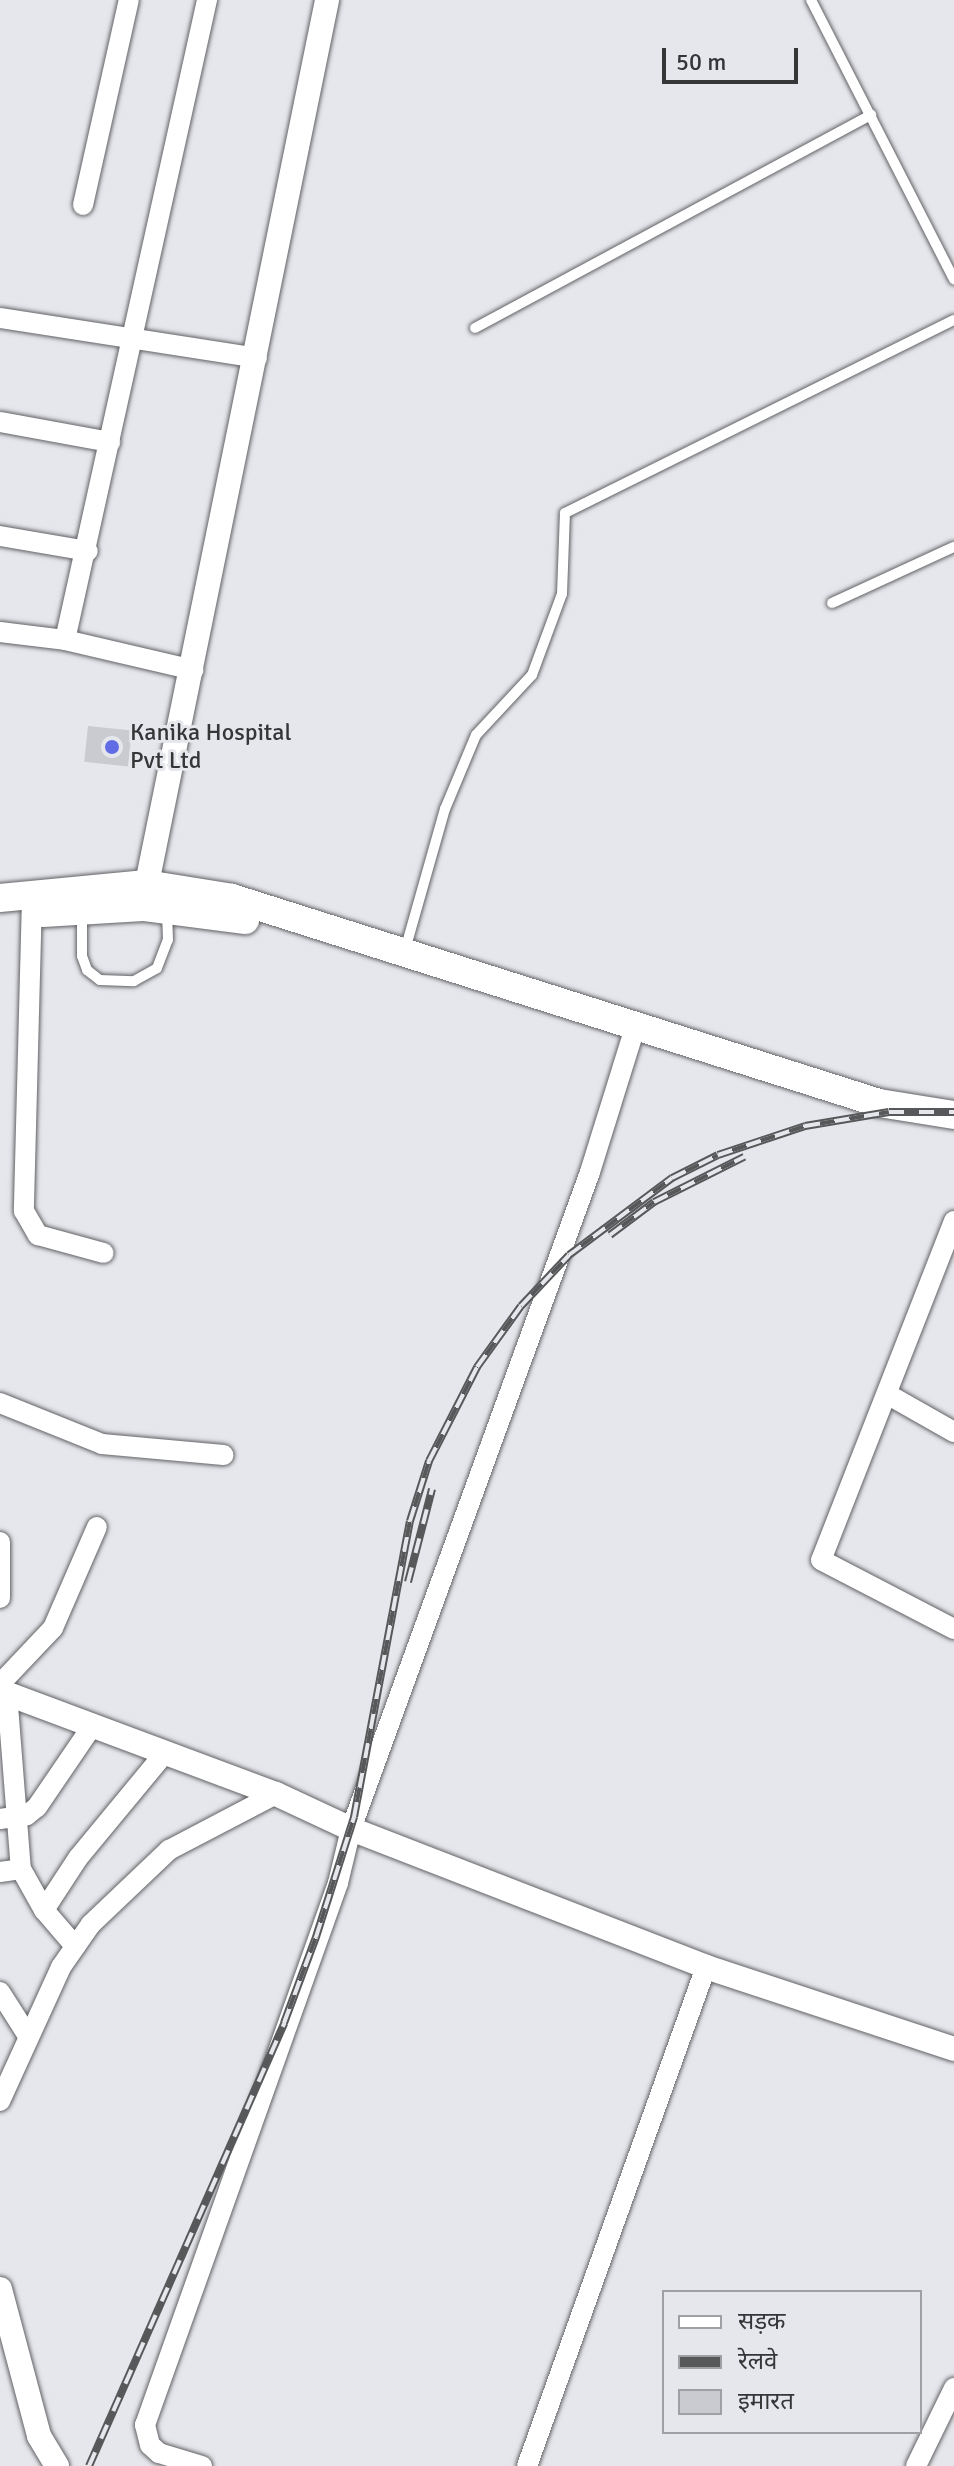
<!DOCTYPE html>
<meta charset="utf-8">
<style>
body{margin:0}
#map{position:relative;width:954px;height:2466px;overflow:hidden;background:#e6e7ec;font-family:Signika,"Noto Sans Devanagari",sans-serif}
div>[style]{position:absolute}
.building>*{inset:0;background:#cacbd0;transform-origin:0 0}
.roads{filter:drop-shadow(0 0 2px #616266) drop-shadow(0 0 2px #616266)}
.service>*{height:10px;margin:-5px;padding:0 5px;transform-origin:5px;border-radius:5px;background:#fff}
.minor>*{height:20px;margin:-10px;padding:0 10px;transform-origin:10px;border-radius:10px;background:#fff}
.tertiary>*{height:24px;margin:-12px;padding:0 12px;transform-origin:12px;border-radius:12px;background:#fff}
.secondary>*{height:28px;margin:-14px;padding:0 14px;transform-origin:14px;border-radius:14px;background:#fff}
.rail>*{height:8px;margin-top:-4px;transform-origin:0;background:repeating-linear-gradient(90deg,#e6e7ec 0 15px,#57585a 0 30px);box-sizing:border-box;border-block:2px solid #57585a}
.dots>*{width:22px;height:22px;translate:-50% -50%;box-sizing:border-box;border:4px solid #e6e7ec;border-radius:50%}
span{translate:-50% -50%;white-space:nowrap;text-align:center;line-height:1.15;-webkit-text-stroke:6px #e6e7ec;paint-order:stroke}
.poi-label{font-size:24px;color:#353638}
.left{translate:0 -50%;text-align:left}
.legend{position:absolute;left:662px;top:2290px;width:260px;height:144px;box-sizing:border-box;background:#e6e7ec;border:2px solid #9fa0a4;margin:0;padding:10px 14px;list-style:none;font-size:24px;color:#353638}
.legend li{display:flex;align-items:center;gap:16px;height:40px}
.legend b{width:40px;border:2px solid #9fa0a4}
.scale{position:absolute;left:662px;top:48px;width:136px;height:36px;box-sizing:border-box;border:4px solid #353638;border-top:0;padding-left:10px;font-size:24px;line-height:28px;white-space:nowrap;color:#353638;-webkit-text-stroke:6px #e6e7ec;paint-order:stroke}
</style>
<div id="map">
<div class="building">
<i style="left:88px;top:726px;width:44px;height:36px;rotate:6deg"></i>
</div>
<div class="roads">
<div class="service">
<i style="left:811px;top:0;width:314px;rotate:62.9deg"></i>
<i style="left:475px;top:328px;width:450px;rotate:-28.3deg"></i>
<i style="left:832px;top:603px;width:134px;rotate:-24.7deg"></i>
<i style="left:82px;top:912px;width:44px;rotate:90deg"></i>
<i style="left:82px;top:956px;width:15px;rotate:70deg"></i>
<i style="left:87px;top:970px;width:16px;rotate:38deg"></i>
<i style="left:100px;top:980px;width:34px;rotate:2deg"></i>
<i style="left:134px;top:981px;width:26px;rotate:-29deg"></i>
<i style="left:157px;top:968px;width:30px;rotate:-69deg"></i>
<i style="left:168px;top:940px;width:29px;rotate:-92deg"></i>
<i style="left:405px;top:950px;width:147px;rotate:-74.2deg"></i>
<i style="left:445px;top:809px;width:80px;rotate:-67.3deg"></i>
<i style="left:476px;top:735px;width:82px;rotate:-47deg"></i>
<i style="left:532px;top:675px;width:86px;rotate:-69.7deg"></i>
<i style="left:562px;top:594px;width:81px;rotate:-87.9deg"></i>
<i style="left:565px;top:513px;width:434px;rotate:-26.4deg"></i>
</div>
<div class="minor">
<i style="left:83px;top:205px;width:210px;rotate:-77.4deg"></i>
<i style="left:0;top:318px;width:260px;rotate:8.8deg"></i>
<i style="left:0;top:422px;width:112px;rotate:10.3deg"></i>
<i style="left:0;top:536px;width:89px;rotate:9.7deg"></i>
<i style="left:0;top:632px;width:65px;rotate:7deg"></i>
<i style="left:65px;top:640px;width:132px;rotate:13.1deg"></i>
<i style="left:65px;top:640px;width:656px;rotate:-77.49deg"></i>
<i style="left:32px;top:898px;width:313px;rotate:91.5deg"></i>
<i style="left:24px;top:1211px;width:28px;rotate:60deg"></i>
<i style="left:38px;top:1235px;width:68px;rotate:15.3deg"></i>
<i style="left:954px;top:1221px;width:364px;rotate:111.4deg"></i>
<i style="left:821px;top:1560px;width:150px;rotate:27.4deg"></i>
<i style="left:887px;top:1394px;width:77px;rotate:29.6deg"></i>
<i style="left:0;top:1403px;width:110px;rotate:21.9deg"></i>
<i style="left:102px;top:1444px;width:122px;rotate:5.2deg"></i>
<i style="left:0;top:1542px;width:56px;rotate:90deg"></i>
<i style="left:0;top:1684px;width:77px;rotate:-46.6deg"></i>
<i style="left:53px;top:1628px;width:110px;rotate:-66.5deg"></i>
<i style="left:7px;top:1693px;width:177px;rotate:85.5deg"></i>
<i style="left:21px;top:1869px;width:47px;rotate:60.7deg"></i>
<i style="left:44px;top:1910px;width:48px;rotate:49.3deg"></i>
<i style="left:0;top:1819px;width:27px;rotate:-8deg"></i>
<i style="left:27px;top:1815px;width:13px;rotate:-39deg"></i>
<i style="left:37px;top:1807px;width:99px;rotate:-55.7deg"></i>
<i style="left:0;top:1872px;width:21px;rotate:-8deg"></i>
<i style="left:44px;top:1910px;width:62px;rotate:-56.8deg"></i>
<i style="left:78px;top:1858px;width:136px;rotate:-50.4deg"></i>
<i style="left:0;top:1992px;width:52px;rotate:57.5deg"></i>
<i style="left:0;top:2101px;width:147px;rotate:-65.5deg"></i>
<i style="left:61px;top:1967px;width:52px;rotate:-55.1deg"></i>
<i style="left:91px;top:1924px;width:108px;rotate:-43.5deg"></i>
<i style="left:169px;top:1850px;width:121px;rotate:-27.6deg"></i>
<i style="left:202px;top:2466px;width:45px;rotate:-163.2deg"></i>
<i style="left:159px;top:2453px;width:12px;rotate:-138deg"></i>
<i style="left:150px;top:2445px;width:21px;rotate:-104deg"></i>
<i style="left:145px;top:2425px;width:575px;rotate:-70.4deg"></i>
<i style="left:338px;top:1883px;width:56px;rotate:-76.5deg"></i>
<i style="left:351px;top:1829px;width:699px;rotate:-70.01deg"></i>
<i style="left:590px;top:1172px;width:155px;rotate:-72.7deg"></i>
<i style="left:527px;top:2466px;width:530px;rotate:-70.27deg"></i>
<i style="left:916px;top:2466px;width:87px;rotate:-64deg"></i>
</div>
<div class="tertiary">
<i style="left:143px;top:903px;width:922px;rotate:-78.48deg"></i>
<i style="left:0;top:1691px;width:295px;rotate:20.5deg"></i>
<i style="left:276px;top:1794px;width:83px;rotate:25deg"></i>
<i style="left:351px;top:1829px;width:381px;rotate:21.2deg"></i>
<i style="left:706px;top:1967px;width:261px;rotate:18.3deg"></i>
<i style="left:0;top:2289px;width:152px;rotate:75.1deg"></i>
<i style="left:39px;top:2436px;width:35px;rotate:59deg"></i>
</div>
<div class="secondary">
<i style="left:0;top:898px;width:147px;rotate:-5.5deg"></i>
<i style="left:146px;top:884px;width:87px;rotate:9.2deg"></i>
<i style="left:232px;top:898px;width:679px;rotate:17.58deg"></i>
<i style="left:879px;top:1103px;width:76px;rotate:9.1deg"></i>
<i style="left:43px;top:913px;width:100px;rotate:-3.4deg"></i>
<i style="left:143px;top:907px;width:103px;rotate:7.3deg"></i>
</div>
</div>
<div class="rail">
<i style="left:610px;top:1235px;width:55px;rotate:-36.9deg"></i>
<i style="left:654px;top:1202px;width:101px;rotate:-26.6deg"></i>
<i style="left:408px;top:1582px;width:96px;rotate:-75.5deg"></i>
<i style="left:89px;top:2466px;width:484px;rotate:-66.2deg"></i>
<i style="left:284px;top:2023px;width:92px;rotate:-69.6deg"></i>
<i style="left:316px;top:1937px;width:126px;rotate:-72.4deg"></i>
<i style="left:354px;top:1817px;width:301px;rotate:-79.3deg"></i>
<i style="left:410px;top:1521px;width:63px;rotate:-72.4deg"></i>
<i style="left:429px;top:1461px;width:106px;rotate:-62.9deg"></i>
<i style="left:477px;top:1367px;width:75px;rotate:-54.2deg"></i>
<i style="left:521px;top:1306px;width:70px;rotate:-46.7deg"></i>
<i style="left:569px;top:1255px;width:129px;rotate:-36.8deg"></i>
<i style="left:672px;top:1178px;width:51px;rotate:-26.6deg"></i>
<i style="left:718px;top:1155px;width:92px;rotate:-18.4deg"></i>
<i style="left:805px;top:1126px;width:85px;rotate:-9.5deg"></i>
<i style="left:889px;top:1112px;width:65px"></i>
</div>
<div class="dots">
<i style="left:112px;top:747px;background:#616be3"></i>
</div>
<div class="poi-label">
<span class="left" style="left:130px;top:747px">Kanika Hospital<br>Pvt Ltd</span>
</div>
<ul class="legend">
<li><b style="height:10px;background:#fff"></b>सड़क</li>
<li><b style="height:10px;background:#57585a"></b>रेलवे</li>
<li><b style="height:22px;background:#cacbd0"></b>इमारत</li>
</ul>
<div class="scale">50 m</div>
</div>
